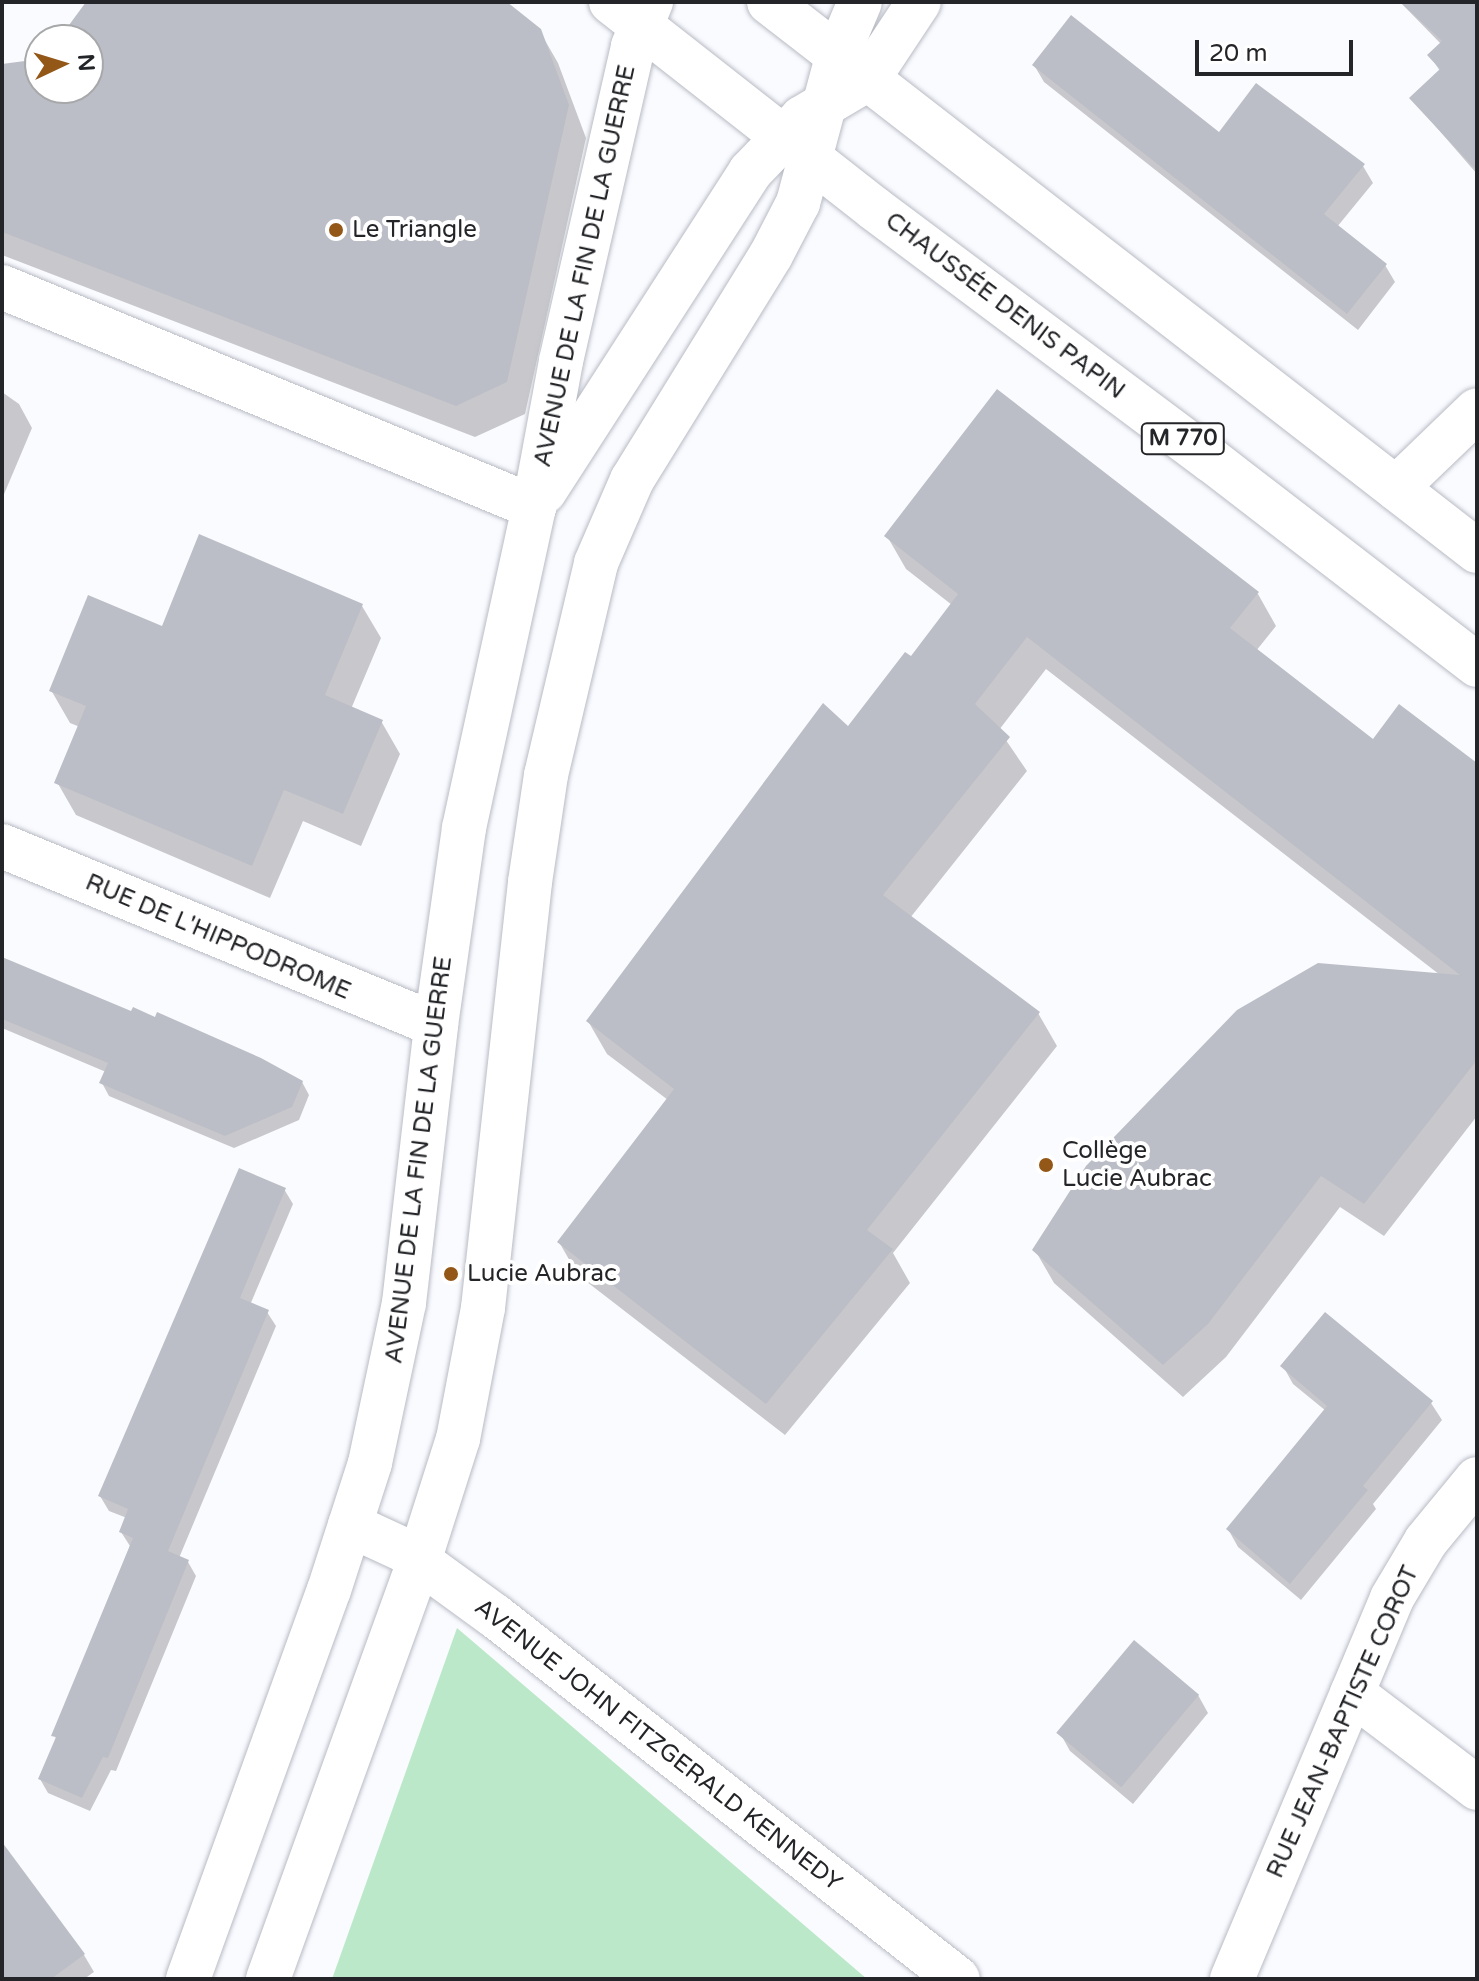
<!DOCTYPE html>
<meta charset="utf-8">
<style>
body{margin:0}
#map{position:relative;width:1479px;height:1981px;overflow:hidden;background:#fafbff;font-family:"Varela Round",sans-serif}
div>[style]{position:absolute}
.green>*{inset:0;background:#bbe8c8}
.shadow>*{inset:0;background:#0003}
.building>*{inset:0;background:#bcbec7;transform-origin:0 0}
.roads{filter:drop-shadow(0 0 2px #b8bbc4) drop-shadow(0 0 2px #b8bbc4)}
.minor>*{height:44px;margin:-22px;padding:0 22px;transform-origin:22px;border-radius:22px;background:#fff}
.major>*{height:44px;margin:-22px;padding:0 22px;transform-origin:22px;border-radius:22px;background:#fff}
.dots>*{width:22px;height:22px;translate:-50% -50%;box-sizing:border-box;border:4px solid #fff;border-radius:50%}
span{translate:-50% -50%;white-space:nowrap;text-align:center;line-height:1.15;-webkit-text-stroke:8px #fff;paint-order:stroke}
.shield-label span{padding:2px 6px;background:#fff;border:2px solid;border-radius:6px;-webkit-text-stroke-width:0}
.shield-label{font-size:22px;color:#242528;font-weight:700}
.poi-label{font-size:24px;color:#242528}
.left{translate:0 -50%;text-align:left}
.street-label{font-size:24px;color:#242528}
.frame{position:absolute;inset:0;border:4px solid #242528;pointer-events:none}
.north{position:absolute;left:24px;top:24px;width:80px;height:80px;box-sizing:border-box;background:#fff;border:2px solid #a7a8a9;border-radius:50%;rotate:86deg;font-size:22px;font-weight:700;line-height:32px;text-align:center;color:#242528}
.north::after{content:'';display:block;margin:auto;width:28px;height:36px;background:#935717;clip-path:polygon(50% 0,100% 100%,50% 72%,0 100%)}
.scale{position:absolute;left:1195px;top:40px;width:158px;height:36px;box-sizing:border-box;border:4px solid #242528;border-top:0;padding-left:10px;font-size:24px;line-height:28px;white-space:nowrap;color:#242528;-webkit-text-stroke:6px #fff;paint-order:stroke}
</style>
<div id="map">
<div class="green">
<i style="clip-path:polygon(457px 1628px,867px 1979px,332px 1979px)"></i>
</div>
<div class="shadow">
<i style="clip-path:polygon(91px 2px,504px 2px,539px 30px,558px 63px,586px 138px,525px 414px,475px 437px,2px 255px,2px 70px,40px 61px,40px 88px,88px 88px,88px 40px,61px 40px)"></i>
<i style="clip-path:polygon(1400px 2px,1477px 2px,1477px 174px,1411px 98px,1440px 71px,1430px 56px,1441px 44px)"></i>
<i style="clip-path:polygon(1034px 65px,1219px 134px,1363px 166px,1373px 183px,1337px 227px,1385px 265px,1395px 282px,1358px 330px,1044px 82px)"></i>
<i style="clip-path:polygon(2px 392px,19px 404px,32px 428px,2px 499px)"></i>
<i style="clip-path:polygon(887px 536px,1258px 594px,1276px 626px,1256px 651px,1373px 741px,1477px 765px,1477px 1116px,1384px 1236px,1340px 1207px,1226px 1357px,1183px 1397px,1054px 1283px,1035px 1250px,1440px 975px,1046px 669px,999px 730px,1027px 771px,910px 918px,1038px 1013px,1057px 1046px,893px 1253px,910px 1283px,785px 1435px,578px 1275px,559px 1242px,668px 1100px,607px 1054px,588px 1021px,912px 659px,952px 605px,906px 569px)"></i>
<i style="clip-path:polygon(362px 606px,381px 638px,351px 709px,381px 721px,400px 754px,361px 846px,303px 821px,270px 898px,76px 815px,57px 782px,80px 727px,70px 723px,51px 690px,163px 628px)"></i>
<i style="clip-path:polygon(2px 959px,302px 1082px,309px 1095px,299px 1120px,234px 1148px,109px 1096px,102px 1083px,106px 1072px,2px 1028px)"></i>
<i style="clip-path:polygon(284px 1189px,293px 1204px,250px 1305px,267px 1312px,276px 1326px,179px 1558px,188px 1562px,196px 1576px,116px 1771px,111px 1770px,90px 1811px,48px 1793px,40px 1779px,57px 1740px,54px 1735px,130px 1546px,121px 1532px,127px 1518px,109px 1511px,100px 1496px)"></i>
<i style="clip-path:polygon(1283px 1366px,1431px 1403px,1442px 1420px,1373px 1504px,1376px 1509px,1301px 1600px,1238px 1547px,1228px 1529px,1326px 1411px,1293px 1384px)"></i>
<i style="clip-path:polygon(1198px 1695px,1208px 1713px,1133px 1804px,1070px 1751px,1060px 1733px)"></i>
<i style="clip-path:polygon(2px 1843px,84px 1955px,94px 1972px,84px 1979px,2px 1979px)"></i>
</div>
<div class="building">
<i style="clip-path:polygon(86px 2px,507px 2px,541px 29px,569px 105px,507px 382px,456px 406px,2px 232px,2px 64px,40px 59px,40px 88px,88px 88px,88px 40px,58px 40px)"></i>
<i style="clip-path:polygon(1400px 2px,1477px 2px,1477px 171px,1409px 98px,1440px 69px,1427px 55px,1442px 41px)"></i>
<i style="clip-path:polygon(1071px 15px,1219px 132px,1256px 83px,1365px 164px,1324px 214px,1387px 264px,1347px 314px,1032px 65px)"></i>
<i style="clip-path:polygon(997px 389px,1259px 592px,1230px 628px,1373px 739px,1399px 704px,1477px 763px,1477px 1060px,1364px 1204px,1321px 1176px,1208px 1324px,1163px 1365px,1032px 1250px,1086px 1166px,1237px 1010px,1318px 963px,1460px 975px,1027px 637px,975px 704px,1010px 737px,883px 895px,1040px 1012px,867px 1230px,893px 1249px,766px 1404px,557px 1242px,674px 1089px,586px 1021px,823px 703px,848px 726px,905px 652px,911px 656px,958px 594px,884px 536px)"></i>
<i style="clip-path:polygon(199px 534px,363px 604px,325px 695px,383px 720px,343px 814px,284px 790px,252px 866px,54px 783px,86px 706px,49px 691px,88px 595px,162px 626px)"></i>
<i style="clip-path:polygon(2px 957px,131px 1011px,133px 1007px,155px 1017px,157px 1012px,261px 1058px,303px 1081px,292px 1107px,225px 1136px,99px 1083px,108px 1063px,2px 1019px)"></i>
<i style="clip-path:polygon(239px 1168px,286px 1188px,240px 1298px,269px 1310px,168px 1551px,189px 1560px,108px 1758px,103px 1757px,82px 1798px,38px 1779px,56px 1737px,51px 1736px,133px 1538px,119px 1532px,128px 1509px,98px 1496px)"></i>
<i style="clip-path:polygon(1325px 1312px,1433px 1401px,1363px 1486px,1368px 1490px,1290px 1584px,1226px 1529px,1327px 1406px,1280px 1366px)"></i>
<i style="left:1134px;top:1640px;width:85px;height:121px;rotate:40deg"></i>
<i style="clip-path:polygon(2px 1842px,85px 1954px,51px 1979px,2px 1979px)"></i>
</div>
<div class="roads">
<div class="minor">
<i style="left:2px;top:287px;width:576px;rotate:22.47deg"></i>
<i style="left:1396px;top:488px;width:112px;rotate:-43.9deg"></i>
<i style="left:2px;top:846px;width:469px;rotate:22.4deg"></i>
<i style="left:350px;top:1525px;width:60px;rotate:24.8deg"></i>
<i style="left:404px;top:1550px;width:112px;rotate:36deg"></i>
<i style="left:495px;top:1616px;width:588px;rotate:38.1deg"></i>
<i style="left:1352px;top:1693px;width:157px;rotate:37.2deg"></i>
<i style="left:268px;top:1979px;width:444px;rotate:-70.1deg"></i>
<i style="left:419px;top:1561px;width:128px;rotate:-72.3deg"></i>
<i style="left:458px;top:1439px;width:133px;rotate:-79.2deg"></i>
<i style="left:483px;top:1308px;width:429px;rotate:-83.7deg"></i>
<i style="left:530px;top:882px;width:108px;rotate:-81.5deg"></i>
<i style="left:546px;top:775px;width:218px;rotate:-76.7deg"></i>
<i style="left:596px;top:563px;width:90px;rotate:-66.6deg"></i>
<i style="left:632px;top:480px;width:264px;rotate:-58.3deg"></i>
<i style="left:771px;top:255px;width:59px;rotate:-62.6deg"></i>
<i style="left:798px;top:203px;width:154px;rotate:-75deg"></i>
<i style="left:838px;top:54px;width:56px;rotate:-67.1deg"></i>
<i style="left:1232px;top:1979px;width:413px;rotate:-67.2deg"></i>
<i style="left:1392px;top:1598px;width:66px;rotate:-59.2deg"></i>
<i style="left:1426px;top:1541px;width:80px;rotate:-50.6deg"></i>
</div>
<div class="major">
<i style="left:611px;top:2px;width:335px;rotate:38.1deg"></i>
<i style="left:875px;top:209px;width:419px;rotate:36.8deg"></i>
<i style="left:1211px;top:460px;width:336px;rotate:37.6deg"></i>
<i style="left:769px;top:2px;width:896px;rotate:37.79deg"></i>
<i style="left:544px;top:492px;width:381px;rotate:-57.2deg"></i>
<i style="left:750px;top:172px;width:75px;rotate:-46.1deg"></i>
<i style="left:802px;top:118px;width:77px;rotate:-30.6deg"></i>
<i style="left:868px;top:79px;width:92px;rotate:-56.5deg"></i>
<i style="left:188px;top:1979px;width:414px;rotate:-70.1deg"></i>
<i style="left:329px;top:1590px;width:133px;rotate:-72.1deg"></i>
<i style="left:370px;top:1463px;width:164px;rotate:-78deg"></i>
<i style="left:404px;top:1303px;width:280px;rotate:-83.4deg"></i>
<i style="left:436px;top:1025px;width:199px;rotate:-81.9deg"></i>
<i style="left:464px;top:828px;width:329px;rotate:-77.7deg"></i>
<i style="left:534px;top:507px;width:148px;rotate:-79.5deg"></i>
<i style="left:561px;top:361px;width:323px;rotate:-77.1deg"></i>
<i style="left:633px;top:46px;width:48px;rotate:-67.8deg"></i>
</div>
</div>
<div class="dots">
<i style="left:336px;top:230px;background:#935717"></i>
<i style="left:1046px;top:1165px;background:#935717"></i>
<i style="left:451px;top:1274px;background:#935717"></i>
</div>
<div class="shield-label">
<span style="left:1183px;top:439px">M 770</span>
</div>
<div class="poi-label">
<span class="left" style="left:352px;top:230px">Le Triangle</span>
<span class="left" style="left:1062px;top:1165px">Collège<br>Lucie Aubrac</span>
<span class="left" style="left:467px;top:1274px">Lucie Aubrac</span>
</div>
<div class="street-label">
<span style="left:585px;top:266px;rotate:-78deg">AVENUE DE LA FIN DE LA GUERRE</span>
<span style="left:1005px;top:306px;rotate:37deg">CHAUSSÉE DENIS PAPIN</span>
<span style="left:218px;top:937px;rotate:23deg">RUE DE L'HIPPODROME</span>
<span style="left:419px;top:1160px;rotate:-83deg">AVENUE DE LA FIN DE LA GUERRE</span>
<span style="left:1343px;top:1722px;rotate:-66deg">RUE JEAN-BAPTISTE COROT</span>
<span style="left:658px;top:1745px;rotate:38deg">AVENUE JOHN FITZGERALD KENNEDY</span>
</div>
<div class="frame"></div>
<div class="north">N</div>
<div class="scale">20 m</div>
</div>
